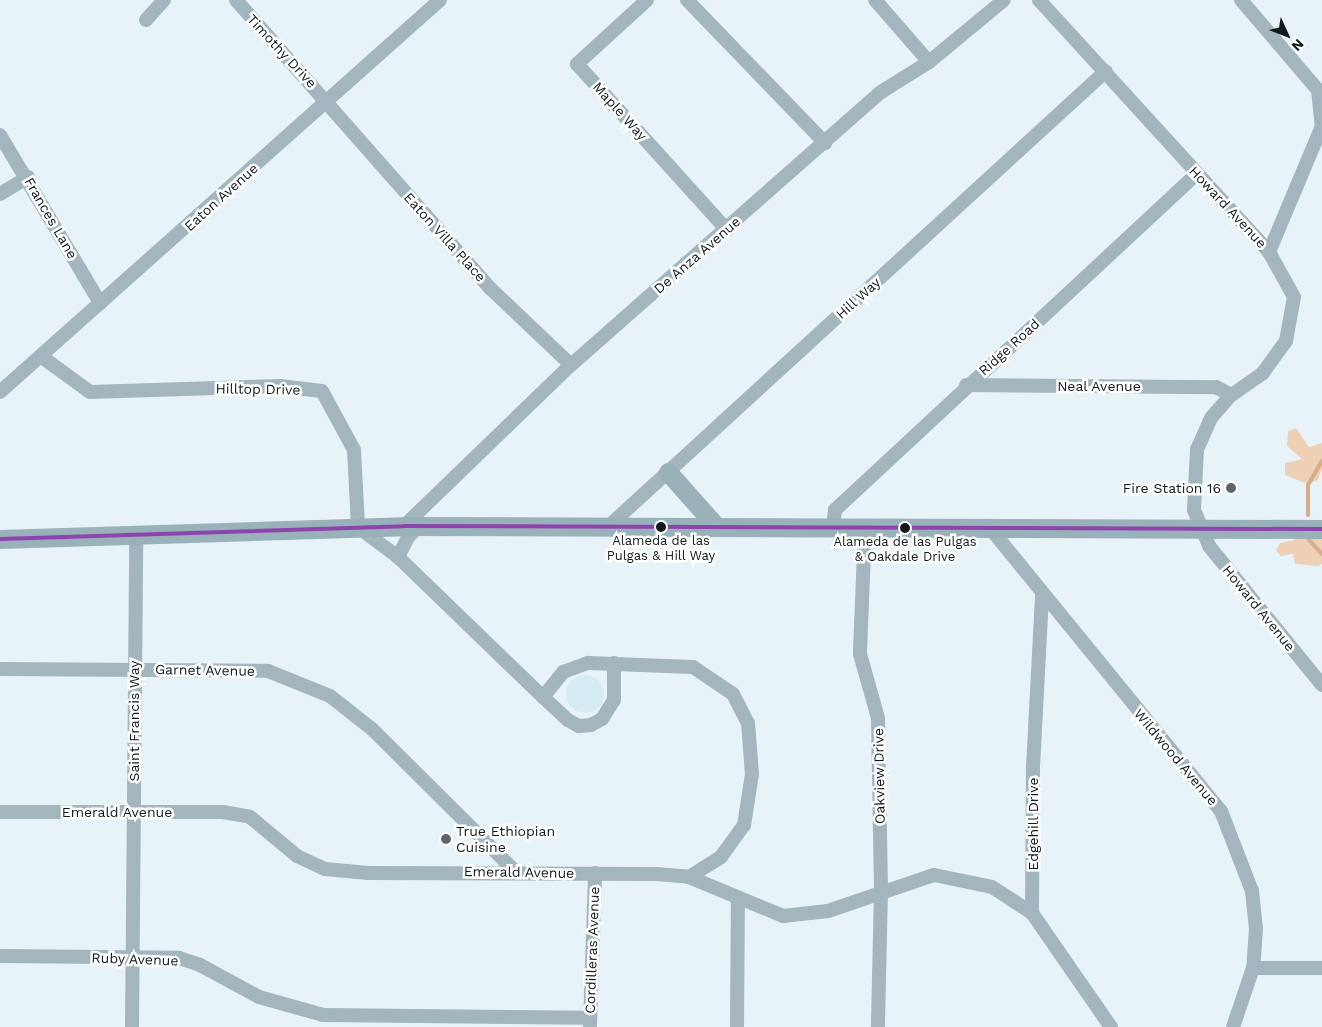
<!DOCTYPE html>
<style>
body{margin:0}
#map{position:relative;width:1322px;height:1027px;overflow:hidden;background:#e8f3f9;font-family:"Work Sans",sans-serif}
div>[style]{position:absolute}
.built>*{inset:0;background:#d6ebf4}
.round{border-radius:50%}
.forest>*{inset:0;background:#eed0b5}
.stream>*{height:4px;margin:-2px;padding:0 2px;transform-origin:2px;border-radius:2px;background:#d5ae8b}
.street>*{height:14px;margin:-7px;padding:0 7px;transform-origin:7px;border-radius:7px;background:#a3b6bd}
.secondary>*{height:19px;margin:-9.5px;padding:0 9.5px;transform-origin:9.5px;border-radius:9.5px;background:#99b1b9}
.bus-1>*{height:4px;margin:-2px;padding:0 2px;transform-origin:2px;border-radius:2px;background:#8e44ad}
.dots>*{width:14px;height:14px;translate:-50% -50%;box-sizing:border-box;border:2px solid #fff;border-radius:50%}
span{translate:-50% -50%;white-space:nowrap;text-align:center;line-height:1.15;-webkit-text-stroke:5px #fff;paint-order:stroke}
.bus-label{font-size:13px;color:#12191c}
.street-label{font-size:14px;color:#12191c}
.poi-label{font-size:14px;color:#12191c}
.right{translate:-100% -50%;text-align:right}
.left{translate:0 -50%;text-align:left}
.north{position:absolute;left:1262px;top:10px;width:50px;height:50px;-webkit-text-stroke:4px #fff;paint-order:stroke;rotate:133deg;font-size:14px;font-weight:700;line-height:20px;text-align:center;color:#12191c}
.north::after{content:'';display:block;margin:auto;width:18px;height:22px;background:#12191c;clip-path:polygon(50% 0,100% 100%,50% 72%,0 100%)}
</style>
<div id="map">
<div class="built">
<i class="round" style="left:566px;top:675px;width:38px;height:38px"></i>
</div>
<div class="forest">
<i style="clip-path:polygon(1296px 428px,1309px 447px,1322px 443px,1322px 469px,1317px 481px,1305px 483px,1285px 475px,1285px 463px,1302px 459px,1287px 446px,1288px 431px)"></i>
<i style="clip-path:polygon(1322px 533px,1322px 564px,1318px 566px,1295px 564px,1293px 554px,1281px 556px,1276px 550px,1280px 543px,1294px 540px,1300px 534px)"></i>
</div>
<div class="stream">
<i style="left:1308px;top:515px;width:30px;rotate:-90deg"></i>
<i style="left:1308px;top:485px;width:28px;rotate:-60deg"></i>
<i style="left:1309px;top:540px;width:19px;rotate:47deg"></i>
</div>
<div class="street">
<i style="left:236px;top:0;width:385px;rotate:48.6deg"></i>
<i style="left:491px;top:289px;width:110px;rotate:43.5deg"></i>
<i style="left:647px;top:0;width:95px;rotate:137.6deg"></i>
<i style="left:577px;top:64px;width:224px;rotate:47.9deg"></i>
<i style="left:687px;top:0;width:199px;rotate:46deg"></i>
<i style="left:875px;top:0;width:82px;rotate:48.9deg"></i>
<i style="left:1039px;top:0;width:341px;rotate:47.6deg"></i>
<i style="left:1269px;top:252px;width:51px;rotate:60.9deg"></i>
<i style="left:1294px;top:297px;width:45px;rotate:100.3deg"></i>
<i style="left:1286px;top:341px;width:39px;rotate:126deg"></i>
<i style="left:1263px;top:373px;width:39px;rotate:145deg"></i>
<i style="left:1231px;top:395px;width:30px;rotate:131deg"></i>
<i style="left:1211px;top:418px;width:34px;rotate:114deg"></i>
<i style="left:1197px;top:449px;width:61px;rotate:92.8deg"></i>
<i style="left:1194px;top:510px;width:39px;rotate:67deg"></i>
<i style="left:1209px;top:546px;width:179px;rotate:50.9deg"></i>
<i style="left:1241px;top:0;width:118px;rotate:49.5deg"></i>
<i style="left:1318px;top:90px;width:36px;rotate:84deg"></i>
<i style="left:1322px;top:126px;width:137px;rotate:112.8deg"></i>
<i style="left:146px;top:20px;width:27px;rotate:-48deg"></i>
<i style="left:0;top:135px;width:196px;rotate:59.2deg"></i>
<i style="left:0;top:194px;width:33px;rotate:-31deg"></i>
<i style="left:42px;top:357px;width:59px;rotate:36.1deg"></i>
<i style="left:90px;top:392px;width:190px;rotate:-1.8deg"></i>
<i style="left:280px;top:386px;width:42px;rotate:6.8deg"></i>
<i style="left:322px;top:391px;width:67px;rotate:61.5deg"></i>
<i style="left:354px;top:450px;width:77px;rotate:87deg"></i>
<i style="left:358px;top:527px;width:50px;rotate:36.9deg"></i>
<i style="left:398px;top:557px;width:202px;rotate:44deg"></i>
<i style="left:543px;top:697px;width:32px;rotate:-51deg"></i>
<i style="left:563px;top:672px;width:27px;rotate:-20deg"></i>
<i style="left:588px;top:663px;width:105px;rotate:2.2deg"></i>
<i style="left:693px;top:667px;width:48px;rotate:34deg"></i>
<i style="left:733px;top:694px;width:33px;rotate:63deg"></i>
<i style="left:748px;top:723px;width:51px;rotate:85.5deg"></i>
<i style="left:752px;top:774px;width:52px;rotate:98.9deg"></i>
<i style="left:744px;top:825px;width:39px;rotate:126deg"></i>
<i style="left:721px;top:857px;width:38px;rotate:148deg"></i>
<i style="left:966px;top:385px;width:250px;rotate:0.5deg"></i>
<i style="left:1216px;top:387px;width:17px;rotate:28deg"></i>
<i style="left:0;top:392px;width:589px;rotate:-41.7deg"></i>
<i style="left:610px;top:525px;width:672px;rotate:-42.47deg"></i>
<i style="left:404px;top:526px;width:232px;rotate:-44deg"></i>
<i style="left:571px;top:365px;width:413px;rotate:-41.4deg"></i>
<i style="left:881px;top:92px;width:57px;rotate:-32deg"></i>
<i style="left:929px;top:62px;width:97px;rotate:-39.6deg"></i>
<i style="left:833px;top:526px;width:16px;rotate:-83deg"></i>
<i style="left:835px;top:510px;width:494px;rotate:-42.9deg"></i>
<i style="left:865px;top:527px;width:127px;rotate:92.3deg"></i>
<i style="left:860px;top:654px;width:66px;rotate:74.3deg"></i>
<i style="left:878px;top:718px;width:172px;rotate:89deg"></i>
<i style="left:881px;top:890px;width:137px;rotate:91.3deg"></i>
<i style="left:990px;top:528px;width:365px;rotate:50.8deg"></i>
<i style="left:1221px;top:811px;width:86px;rotate:68.8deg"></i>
<i style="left:1252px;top:891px;width:38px;rotate:84deg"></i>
<i style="left:1256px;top:929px;width:39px;rotate:94deg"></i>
<i style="left:1253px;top:968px;width:62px;rotate:108.7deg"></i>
<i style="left:398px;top:557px;width:22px;rotate:-63deg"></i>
<i style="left:408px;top:537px;width:16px;rotate:-45deg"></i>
<i style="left:1042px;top:596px;width:169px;rotate:93deg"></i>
<i style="left:1033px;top:765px;width:148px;rotate:90.4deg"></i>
<i style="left:1032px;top:913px;width:139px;rotate:55.3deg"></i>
<i style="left:0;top:669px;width:268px;rotate:0.4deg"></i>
<i style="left:268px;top:671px;width:67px;rotate:22deg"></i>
<i style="left:330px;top:696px;width:53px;rotate:38.2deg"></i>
<i style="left:372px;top:729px;width:203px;rotate:44.8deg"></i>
<i style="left:543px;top:697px;width:34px;rotate:43deg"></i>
<i style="left:568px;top:720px;width:13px;rotate:29deg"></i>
<i style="left:579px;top:726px;width:12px;rotate:-5deg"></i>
<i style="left:591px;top:725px;width:13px;rotate:-29deg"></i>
<i style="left:602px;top:719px;width:22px;rotate:-58deg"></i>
<i style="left:614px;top:700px;width:37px;rotate:-90deg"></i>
<i style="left:0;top:812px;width:223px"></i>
<i style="left:223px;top:812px;width:27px;rotate:10deg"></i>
<i style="left:250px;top:817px;width:61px;rotate:39.7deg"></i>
<i style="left:297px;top:856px;width:31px;rotate:25deg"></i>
<i style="left:325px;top:869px;width:43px;rotate:5.3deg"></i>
<i style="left:368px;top:873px;width:289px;rotate:0.2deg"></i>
<i style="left:657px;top:874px;width:32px;rotate:5deg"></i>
<i style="left:689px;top:877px;width:102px;rotate:22.5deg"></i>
<i style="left:783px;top:916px;width:45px;rotate:-6.3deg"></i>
<i style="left:828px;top:911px;width:112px;rotate:-18.8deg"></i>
<i style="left:934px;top:875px;width:59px;rotate:11.7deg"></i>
<i style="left:992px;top:887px;width:48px;rotate:33deg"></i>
<i style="left:0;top:956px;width:179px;rotate:0.6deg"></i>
<i style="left:179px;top:958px;width:22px;rotate:18deg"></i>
<i style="left:200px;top:965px;width:67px;rotate:28.5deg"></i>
<i style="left:259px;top:997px;width:66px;rotate:15.7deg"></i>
<i style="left:323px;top:1015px;width:266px;rotate:0.6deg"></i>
<i style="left:1253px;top:968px;width:69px"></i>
<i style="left:590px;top:1026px;width:153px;rotate:-88.1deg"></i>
<i style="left:132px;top:1027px;width:492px;rotate:-89.5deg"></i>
<i style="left:737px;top:1027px;width:129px;rotate:-89.6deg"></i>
</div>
<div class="secondary">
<i style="left:668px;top:472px;width:72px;rotate:48.4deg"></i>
<i style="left:0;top:539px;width:404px;rotate:-1.8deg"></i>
<i style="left:404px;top:526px;width:918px;rotate:0.19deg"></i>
</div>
<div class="bus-1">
<i style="left:0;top:539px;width:404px;rotate:-1.8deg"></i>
<i style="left:404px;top:526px;width:918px;rotate:0.19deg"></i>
</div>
<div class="dots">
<i style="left:1231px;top:488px;background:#5d6569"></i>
<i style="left:661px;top:527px;background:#12191c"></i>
<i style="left:905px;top:528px;background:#12191c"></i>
<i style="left:446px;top:839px;background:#5d6569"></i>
</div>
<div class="bus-label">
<span style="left:661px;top:549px">Alameda de las<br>Pulgas &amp; Hill Way</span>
<span style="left:905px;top:550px">Alameda de las Pulgas<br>&amp; Oakdale Drive</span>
</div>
<div class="street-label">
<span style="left:282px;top:51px;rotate:47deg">Timothy Drive</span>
<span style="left:620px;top:111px;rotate:48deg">Maple Way</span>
<span style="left:221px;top:197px;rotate:-42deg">Eaton Avenue</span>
<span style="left:1228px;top:207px;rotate:47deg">Howard Avenue</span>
<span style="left:51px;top:218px;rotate:60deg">Frances Lane</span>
<span style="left:445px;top:237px;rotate:48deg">Eaton Villa Place</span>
<span style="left:697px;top:255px;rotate:-41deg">De Anza Avenue</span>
<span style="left:858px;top:298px;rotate:-42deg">Hill Way</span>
<span style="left:1009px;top:347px;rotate:-42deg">Ridge Road</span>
<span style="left:1099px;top:386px">Neal Avenue</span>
<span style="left:258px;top:389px;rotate:1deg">Hilltop Drive</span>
<span style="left:1259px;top:608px;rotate:51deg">Howard Avenue</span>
<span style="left:205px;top:670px;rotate:1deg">Garnet Avenue</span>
<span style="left:134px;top:721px;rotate:-90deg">Saint Francis Way</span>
<span style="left:1176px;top:757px;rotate:50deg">Wildwood Avenue</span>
<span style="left:879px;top:776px;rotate:-91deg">Oakview Drive</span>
<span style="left:117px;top:812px">Emerald Avenue</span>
<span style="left:1033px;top:824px;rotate:-90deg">Edgehill Drive</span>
<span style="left:519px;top:872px;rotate:1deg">Emerald Avenue</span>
<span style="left:592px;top:950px;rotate:-88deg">Cordilleras Avenue</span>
<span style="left:135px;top:959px;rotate:2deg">Ruby Avenue</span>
</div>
<div class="poi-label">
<span class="right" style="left:1221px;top:488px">Fire Station 16</span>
<span class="left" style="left:456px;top:839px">True Ethiopian<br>Cuisine</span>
</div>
<div class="north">N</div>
</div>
